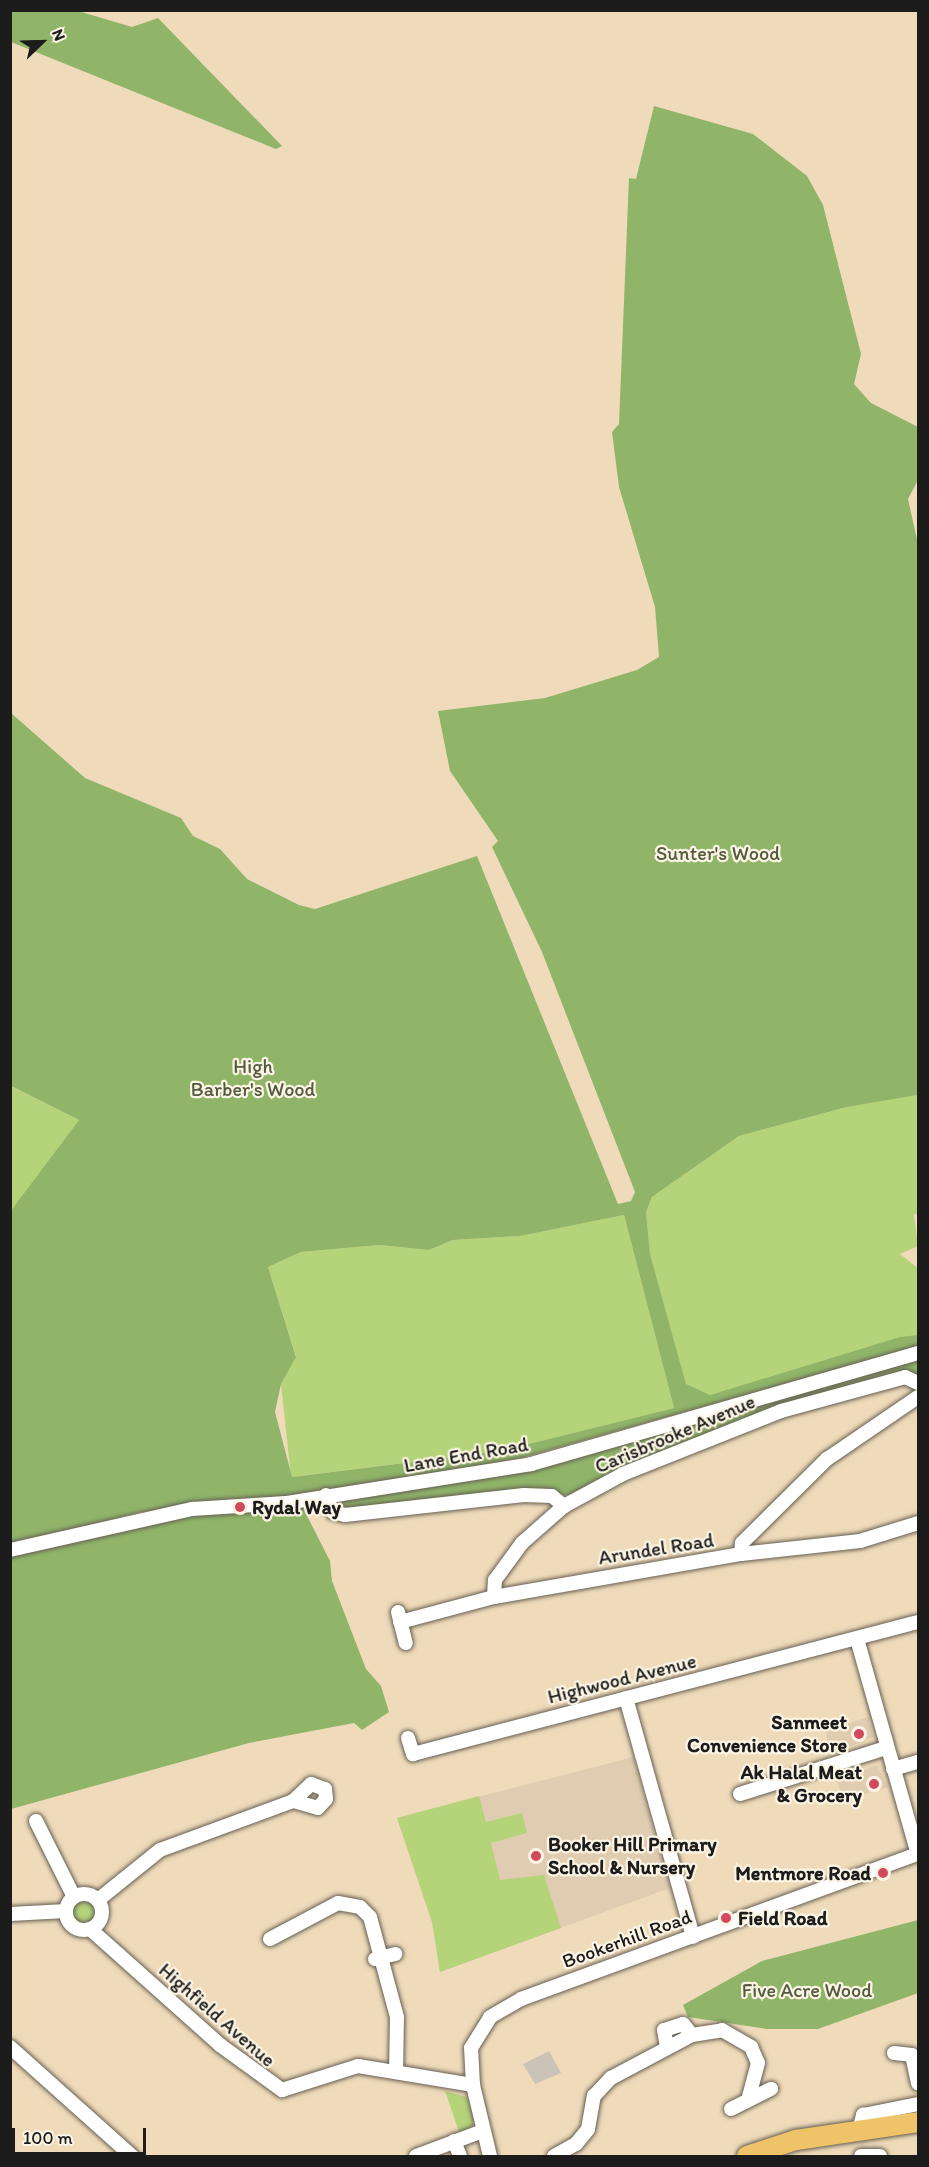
<!DOCTYPE html>
<style>
body{margin:0}
#map{position:relative;width:929px;height:2167px;overflow:hidden;background:#efdbba;font-family:Itim,sans-serif}
div>[style]{position:absolute}
.built>*{inset:0;background:#e0cdb1}
.industrial>*{inset:0;background:#cbc3b8}
.green>*{inset:0;background:#b5d379}
.round{border-radius:50%}
.forest>*{inset:0;background:#90b569}
.roads{filter:drop-shadow(0 0 2px #665f53) drop-shadow(0 0 2px #665f53)}
.minor>*{height:14px;margin:-7px;padding:0 7px;transform-origin:7px;border-radius:7px;background:#fff}
.minor>.ring{margin:-7px;padding:0;box-sizing:content-box;background:none;border:14px solid #fff;border-radius:50%}
.highway>*{height:20px;margin:-10px;padding:0 10px;transform-origin:10px;border-radius:10px;background:#efc469}
.dots>*{width:16px;height:16px;translate:-50% -50%;box-sizing:border-box;border:3px solid #fcf5e5;border-radius:50%}
span{translate:-50% -50%;white-space:nowrap;text-align:center;line-height:1.15;-webkit-text-stroke:4.5px #fcf5e5;paint-order:stroke}
.park-label{font-size:20px;color:#525c3d}
.street-label{font-size:20px;color:#1c1c1c}
.poi-label{font-size:20px;color:#1c1c1c;font-weight:700}
.left{translate:0 -50%;text-align:left}
.right{translate:-100% -50%;text-align:right}
.frame{position:absolute;inset:0;border:12px solid #1c1c1c;pointer-events:none}
.north{position:absolute;left:12px;top:12px;width:60px;height:60px;-webkit-text-stroke:4px #fcf5e5;paint-order:stroke;rotate:67deg;font-size:16px;font-weight:700;line-height:24px;text-align:center;color:#1c1c1c}
.north::after{content:'';display:block;margin:auto;width:21px;height:27px;background:#1c1c1c;clip-path:polygon(50% 0,100% 100%,50% 72%,0 100%)}
.scale{position:absolute;left:12px;top:2128px;width:134px;height:27px;box-sizing:border-box;border:3px solid #1c1c1c;border-top:0;padding-left:8px;font-size:18px;line-height:21px;white-space:nowrap;color:#1c1c1c;-webkit-text-stroke:4px #fcf5e5;paint-order:stroke}
</style>
<div id="map">
<div class="built">
<i style="clip-path:polygon(868px 1717px,874px 1737px,831px 1754px,825px 1731px)"></i>
<i style="clip-path:polygon(633px 1757px,670px 1888px,440px 1972px,432px 1922px,397px 1818px)"></i>
<i style="clip-path:polygon(877px 1765px,888px 1787px,845px 1801px,836px 1780px)"></i>
</div>
<div class="industrial">
<i style="clip-path:polygon(549px 2051px,561px 2073px,535px 2084px,523px 2064px)"></i>
</div>
<div class="green">
<i style="clip-path:polygon(10px 1086px,79px 1120px,11px 1212px,10px 1212px)"></i>
<i style="clip-path:polygon(918px 1095px,918px 1213px,914px 1215px,918px 1246px,900px 1254px,918px 1268px,918px 1335px,710px 1395px,686px 1385px,650px 1255px,646px 1212px,652px 1197px,739px 1136px,847px 1107px)"></i>
<i style="clip-path:polygon(624px 1215px,674px 1408px,500px 1451px,291px 1477px,281px 1384px,296px 1356px,268px 1267px,301px 1252px,379px 1245px,429px 1250px,453px 1240px,520px 1236px)"></i>
<i style="clip-path:polygon(479px 1796px,486px 1822px,522px 1813px,527px 1833px,491px 1843px,500px 1880px,544px 1875px,561px 1928px,440px 1972px,432px 1922px,397px 1818px)"></i>
<i class="round" style="left:71px;top:1899px;width:28px;height:28px"></i>
<i style="clip-path:polygon(445px 2091px,467px 2097px,474px 2121px,468px 2133px,460px 2135px)"></i>
</div>
<div class="forest">
<i style="clip-path:polygon(10px 11px,78px 11px,132px 27px,158px 18px,282px 146px,276px 149px,11px 42px)"></i>
<i style="clip-path:polygon(evenodd,654px 106px,753px 134px,807px 176px,823px 205px,861px 354px,854px 384px,871px 403px,918px 427px,918px 480px,908px 499px,918px 544px,918px 1095px,847px 1107px,739px 1136px,652px 1197px,646px 1212px,650px 1254px,686px 1384px,710px 1395px,900px 1337px,918px 1335px,918px 1346px,521px 1458px,272px 1501px,141px 1512px,11px 1545px,10px 1212px,79px 1120px,11px 1086px,11px 713px,85px 778px,181px 818px,193px 836px,220px 849px,247px 879px,299px 905px,315px 909px,477px 856px,618px 1204px,631px 1201px,635px 1192px,542px 952px,492px 847px,498px 841px,450px 771px,438px 711px,545px 698px,637px 670px,659px 657px,655px 607px,619px 487px,612px 432px,619px 424px,629px 178px,636px 179px,654px 106px,624px 1215px,674px 1408px,500px 1451px,292px 1477px,275px 1412px,281px 1384px,296px 1357px,268px 1267px,301px 1252px,379px 1245px,429px 1250px,453px 1240px,520px 1236px,624px 1215px)"></i>
<i style="clip-path:polygon(918px 1356px,918px 1374px,882px 1381px,575px 1495px,508px 1494px,346px 1510px,340px 1505px,344px 1500px,538px 1466px)"></i>
<i style="clip-path:polygon(302px 1506px,330px 1561px,332px 1581px,366px 1669px,381px 1686px,389px 1712px,362px 1730px,354px 1723px,249px 1743px,11px 1809px,10px 1553px,162px 1517px)"></i>
<i style="clip-path:polygon(918px 1920px,918px 1993px,818px 2029px,767px 2029px,688px 2017px,683px 2005px,762px 1961px)"></i>
</div>
<div class="roads">
<div class="minor">
<i style="left:326px;top:1495px;width:18px;rotate:68deg"></i>
<i style="left:333px;top:1512px;width:12px;rotate:14deg"></i>
<i style="left:345px;top:1515px;width:180px;rotate:-6.4deg"></i>
<i style="left:524px;top:1495px;width:28px;rotate:2deg"></i>
<i style="left:552px;top:1496px;width:16px;rotate:40deg"></i>
<i style="left:10px;top:1550px;width:187px;rotate:-12.7deg"></i>
<i style="left:192px;top:1509px;width:94px;rotate:-3.7deg"></i>
<i style="left:286px;top:1503px;width:248px;rotate:-9deg"></i>
<i style="left:531px;top:1464px;width:403px;rotate:-16deg"></i>
<i style="left:741px;top:1554px;width:11px;rotate:-85deg"></i>
<i style="left:742px;top:1543px;width:120px;rotate:-44.7deg"></i>
<i style="left:827px;top:1459px;width:110px;rotate:-34.3deg"></i>
<i style="left:494px;top:1597px;width:17px;rotate:-87deg"></i>
<i style="left:495px;top:1580px;width:46px;rotate:-53.9deg"></i>
<i style="left:522px;top:1543px;width:56px;rotate:-41.4deg"></i>
<i style="left:564px;top:1506px;width:67px;rotate:-28.5deg"></i>
<i style="left:623px;top:1474px;width:170px;rotate:-21.7deg"></i>
<i style="left:781px;top:1411px;width:129px;rotate:-15.3deg"></i>
<i style="left:905px;top:1377px;width:14px;rotate:25deg"></i>
<i style="left:398px;top:1612px;width:32px;rotate:76deg"></i>
<i style="left:400px;top:1622px;width:97px;rotate:-14.9deg"></i>
<i style="left:494px;top:1597px;width:251px;rotate:-9.9deg"></i>
<i style="left:741px;top:1554px;width:120px;rotate:-6.2deg"></i>
<i style="left:860px;top:1541px;width:61px;rotate:-17.2deg"></i>
<i style="left:857px;top:1639px;width:223px;rotate:74.2deg"></i>
<i style="left:626px;top:1698px;width:248px;rotate:74.3deg"></i>
<i style="left:408px;top:1738px;width:17px;rotate:73deg"></i>
<i style="left:413px;top:1754px;width:522px;rotate:-14.65deg"></i>
<i style="left:893px;top:1769px;width:26px;rotate:-16deg"></i>
<i style="left:740px;top:1794px;width:153px;rotate:-17.5deg"></i>
<i style="left:36px;top:1821px;width:85px;rotate:63.4deg"></i>
<i class="ring" style="left:66px;top:1894px;width:22px;height:22px"></i>
<i style="left:98px;top:1900px;width:80px;rotate:-38.9deg"></i>
<i style="left:160px;top:1850px;width:142px;rotate:-20.2deg"></i>
<i style="left:293px;top:1801px;width:25px;rotate:-43deg"></i>
<i style="left:311px;top:1784px;width:15px;rotate:20deg"></i>
<i style="left:325px;top:1789px;width:10px;rotate:84deg"></i>
<i style="left:326px;top:1799px;width:12px;rotate:132deg"></i>
<i style="left:318px;top:1808px;width:26px;rotate:-164deg"></i>
<i style="left:10px;top:1914px;width:56px;rotate:-3.1deg"></i>
<i style="left:90px;top:1929px;width:174px;rotate:41.7deg"></i>
<i style="left:220px;top:2045px;width:77px;rotate:36deg"></i>
<i style="left:282px;top:2090px;width:80px;rotate:-17.5deg"></i>
<i style="left:358px;top:2066px;width:117px;rotate:9.4deg"></i>
<i style="left:270px;top:1939px;width:77px;rotate:-27.9deg"></i>
<i style="left:338px;top:1903px;width:22px;rotate:10deg"></i>
<i style="left:360px;top:1907px;width:14px;rotate:45deg"></i>
<i style="left:370px;top:1917px;width:104px;rotate:74.9deg"></i>
<i style="left:397px;top:2017px;width:55px;rotate:91deg"></i>
<i style="left:375px;top:1959px;width:21px;rotate:-14deg"></i>
<i style="left:692px;top:2035px;width:30px;rotate:-9deg"></i>
<i style="left:722px;top:2030px;width:34px;rotate:30deg"></i>
<i style="left:751px;top:2047px;width:17px;rotate:66deg"></i>
<i style="left:758px;top:2063px;width:35px;rotate:105deg"></i>
<i style="left:10px;top:2047px;width:164px;rotate:41.8deg"></i>
<i style="left:894px;top:2053px;width:18px;rotate:6deg"></i>
<i style="left:912px;top:2055px;width:29px;rotate:78deg"></i>
<i style="left:731px;top:2109px;width:45px;rotate:-26.6deg"></i>
<i style="left:859px;top:2130px;width:16px;rotate:-75deg"></i>
<i style="left:863px;top:2115px;width:56px;rotate:-11.3deg"></i>
<i style="left:454px;top:2141px;width:16px;rotate:68deg"></i>
<i style="left:416px;top:2156px;width:72px;rotate:-20.5deg"></i>
<i style="left:490px;top:2156px;width:73px;rotate:-103.5deg"></i>
<i style="left:473px;top:2085px;width:37px;rotate:-93deg"></i>
<i style="left:471px;top:2048px;width:36px;rotate:-58deg"></i>
<i style="left:490px;top:2017px;width:36px;rotate:-30deg"></i>
<i style="left:521px;top:1999px;width:423px;rotate:-20.1deg"></i>
<i style="left:554px;top:2156px;width:25px;rotate:-29deg"></i>
<i style="left:576px;top:2144px;width:19px;rotate:-51deg"></i>
<i style="left:588px;top:2129px;width:34px;rotate:-80deg"></i>
<i style="left:594px;top:2096px;width:25px;rotate:-47deg"></i>
<i style="left:611px;top:2078px;width:92px;rotate:-28deg"></i>
<i style="left:692px;top:2035px;width:14px;rotate:-129deg"></i>
<i style="left:683px;top:2024px;width:20px;rotate:162deg"></i>
<i style="left:664px;top:2030px;width:17px;rotate:80deg"></i>
<i style="left:861px;top:2156px;width:19px"></i>
</div>
<div class="highway">
<i style="left:747px;top:2156px;width:52px;rotate:-18.1deg"></i>
<i style="left:796px;top:2140px;width:123px;rotate:-8.4deg"></i>
</div>
</div>
<div class="dots">
<i style="left:240px;top:1507px;background:#d1495b"></i>
<i style="left:859px;top:1734px;background:#d1495b"></i>
<i style="left:874px;top:1784px;background:#d1495b"></i>
<i style="left:536px;top:1856px;background:#d1495b"></i>
<i style="left:883px;top:1873px;background:#d1495b"></i>
<i style="left:726px;top:1918px;background:#d1495b"></i>
</div>
<div class="park-label">
<span style="left:718px;top:853px">Sunter's Wood</span>
<span style="left:253px;top:1078px">High<br>Barber's Wood</span>
<span style="left:807px;top:1990px">Five Acre Wood</span>
</div>
<div class="street-label">
<span style="left:675px;top:1434px;rotate:-23deg">Carisbrooke Avenue</span>
<span style="left:466px;top:1455px;rotate:-10deg">Lane End Road</span>
<span style="left:656px;top:1549px;rotate:-9deg">Arundel Road</span>
<span style="left:622px;top:1679px;rotate:-14deg">Highwood Avenue</span>
<span style="left:627px;top:1939px;rotate:-20deg">Bookerhill Road</span>
<span style="left:217px;top:2015px;rotate:41deg">Highfield Avenue</span>
</div>
<div class="poi-label">
<span class="left" style="left:252px;top:1507px">Rydal Way</span>
<span class="right" style="left:847px;top:1734px">Sanmeet<br>Convenience Store</span>
<span class="right" style="left:862px;top:1784px">Ak Halal Meat<br>&amp; Grocery</span>
<span class="left" style="left:548px;top:1856px">Booker Hill Primary<br>School &amp; Nursery</span>
<span class="right" style="left:871px;top:1873px">Mentmore Road</span>
<span class="left" style="left:738px;top:1918px">Field Road</span>
</div>
<div class="frame"></div>
<div class="north">N</div>
<div class="scale">100 m</div>
</div>
